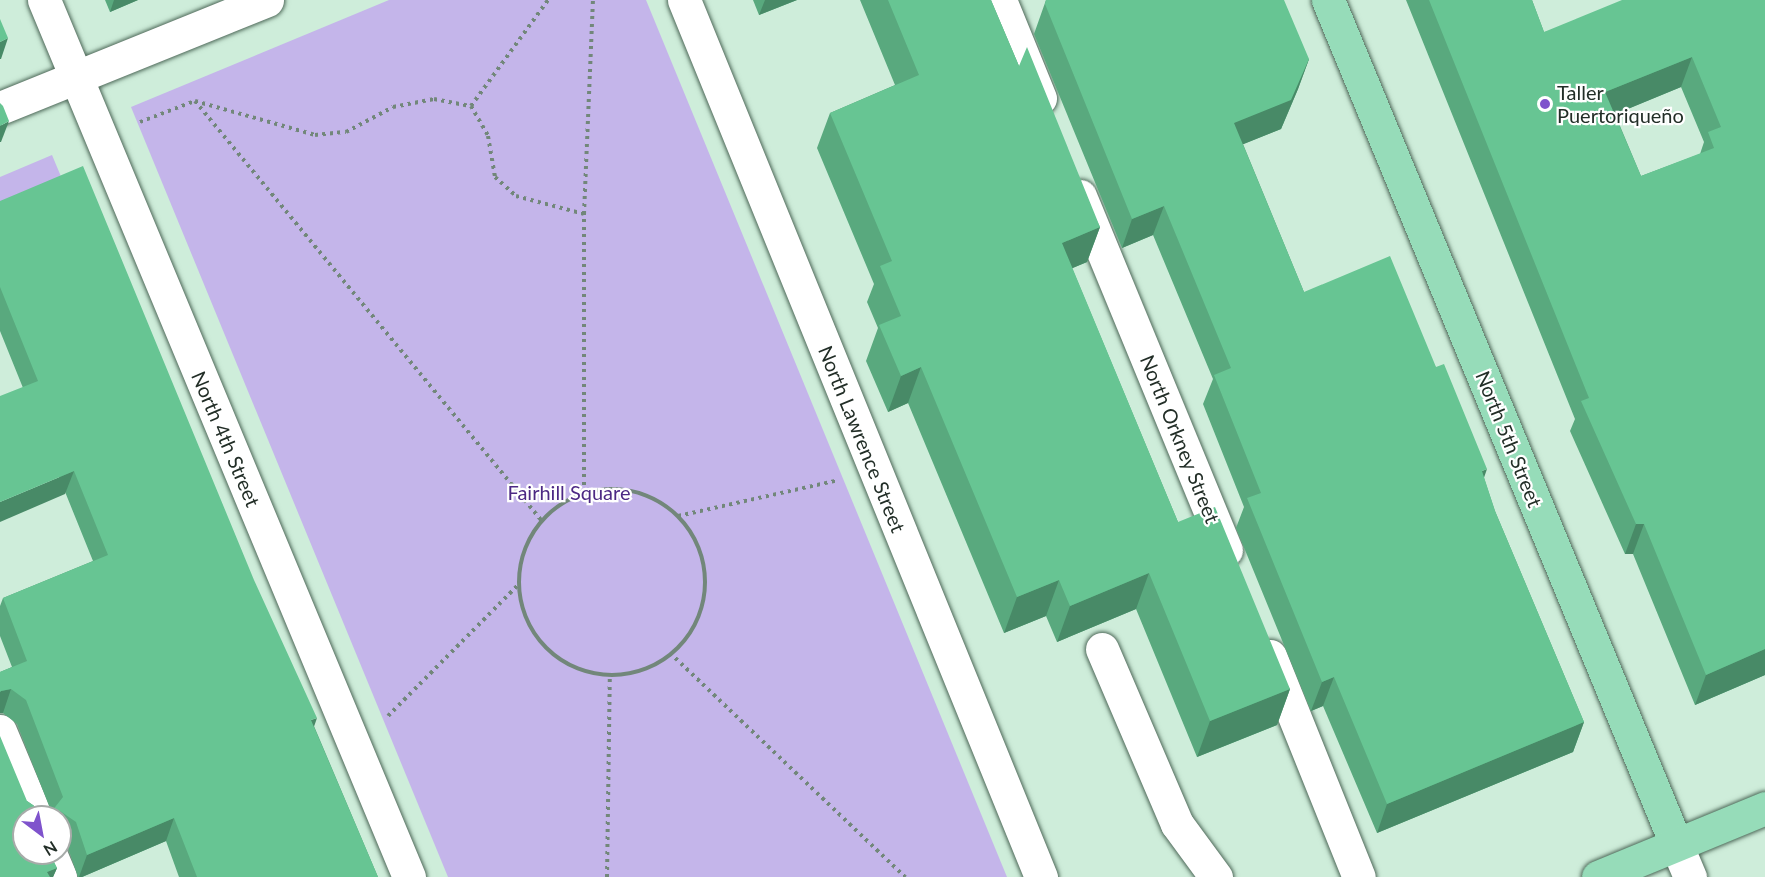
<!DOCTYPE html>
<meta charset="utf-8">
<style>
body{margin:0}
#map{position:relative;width:1765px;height:877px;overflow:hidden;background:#ceedda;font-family:Lato,sans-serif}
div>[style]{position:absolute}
.green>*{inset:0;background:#c4b5ea}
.path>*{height:4px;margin-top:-2px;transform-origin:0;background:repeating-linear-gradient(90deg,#72877a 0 3px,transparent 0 7.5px)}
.path>.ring{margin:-2px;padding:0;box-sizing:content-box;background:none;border:4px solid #72877a;border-radius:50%}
.roads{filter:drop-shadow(0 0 2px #4e6959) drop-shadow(0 0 2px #4e6959)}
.minor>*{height:33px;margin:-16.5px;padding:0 16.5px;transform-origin:16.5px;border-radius:16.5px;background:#fff}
.major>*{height:33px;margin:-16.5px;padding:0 16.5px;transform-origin:16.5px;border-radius:16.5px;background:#96dcb9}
.wall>*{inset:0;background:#59a97e}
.shaded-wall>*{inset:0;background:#488a67}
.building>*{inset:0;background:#67c593}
.dots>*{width:16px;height:16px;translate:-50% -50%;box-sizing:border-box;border:3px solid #fff;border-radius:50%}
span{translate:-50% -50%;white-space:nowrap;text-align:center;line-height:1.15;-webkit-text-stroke:4.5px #fff;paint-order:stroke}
.poi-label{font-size:20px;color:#222e27}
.left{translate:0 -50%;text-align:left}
.street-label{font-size:20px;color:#222e27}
.park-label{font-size:20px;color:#4c2884}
.north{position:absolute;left:12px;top:805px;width:60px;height:60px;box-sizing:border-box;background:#fff;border:2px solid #a7aba9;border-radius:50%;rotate:148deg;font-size:16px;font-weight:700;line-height:24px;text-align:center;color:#222e27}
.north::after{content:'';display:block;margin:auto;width:21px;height:27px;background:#7f53cc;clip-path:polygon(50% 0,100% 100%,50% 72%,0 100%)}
</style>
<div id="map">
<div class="green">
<i style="clip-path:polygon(389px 0,646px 0,1007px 877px,448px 877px,131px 107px)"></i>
<i style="clip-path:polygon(52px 155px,67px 191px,0 220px,0 177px)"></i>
</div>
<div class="path">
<i style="left:195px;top:101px;width:125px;rotate:15.8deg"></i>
<i style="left:315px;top:135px;width:31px;rotate:-6deg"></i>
<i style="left:346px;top:132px;width:53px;rotate:-28deg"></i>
<i style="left:393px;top:107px;width:42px;rotate:-11deg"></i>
<i style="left:434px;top:99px;width:38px;rotate:11deg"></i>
<i style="left:471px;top:106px;width:34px;rotate:60deg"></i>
<i style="left:488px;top:136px;width:42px;rotate:80.3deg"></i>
<i style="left:495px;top:177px;width:28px;rotate:42deg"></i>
<i style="left:516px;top:196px;width:70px;rotate:14.8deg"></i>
<i style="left:471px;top:106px;width:131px;rotate:-54deg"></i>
<i style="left:140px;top:122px;width:59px;rotate:-20.9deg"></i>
<i style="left:195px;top:101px;width:545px;rotate:50.44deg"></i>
<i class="ring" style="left:519px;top:489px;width:182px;height:182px"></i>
<i style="left:584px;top:492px;width:278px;rotate:-90deg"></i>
<i style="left:584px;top:214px;width:214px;rotate:-87.6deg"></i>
<i style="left:678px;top:516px;width:161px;rotate:-12.6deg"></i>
<i style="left:670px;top:653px;width:325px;rotate:43.6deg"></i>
<i style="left:388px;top:716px;width:185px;rotate:-45.2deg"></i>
<i style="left:607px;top:877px;width:203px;rotate:-89.2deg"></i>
</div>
<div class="roads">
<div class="minor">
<i style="left:44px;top:0;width:950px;rotate:67.4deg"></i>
<i style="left:684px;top:0;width:947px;rotate:67.85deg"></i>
<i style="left:1000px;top:0;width:106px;rotate:67.8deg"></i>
<i style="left:0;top:108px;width:288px;rotate:-22deg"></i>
<i style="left:1080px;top:196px;width:383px;rotate:67.6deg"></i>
<i style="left:1102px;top:649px;width:190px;rotate:66.8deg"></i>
<i style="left:1177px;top:824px;width:66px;rotate:53.7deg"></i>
<i style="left:1270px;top:656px;width:238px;rotate:68.1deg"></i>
<i style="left:0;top:731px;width:93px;rotate:67.3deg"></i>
<i style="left:1676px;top:844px;width:36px;rotate:67deg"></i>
<i style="left:50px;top:853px;width:26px;rotate:67deg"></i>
</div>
<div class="major">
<i style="left:1328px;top:0;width:913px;rotate:67.59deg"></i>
<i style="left:1598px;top:877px;width:181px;rotate:-22.4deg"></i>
</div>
</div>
<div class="wall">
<i style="clip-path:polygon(105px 0,138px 0,110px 12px)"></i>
<i style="clip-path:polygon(753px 0,797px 0,759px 15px)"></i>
<i style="clip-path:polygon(860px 0,991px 0,1019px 66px,1100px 227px,1087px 262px,1072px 268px,1178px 522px,1290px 689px,1277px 725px,1197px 757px,1136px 609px,1057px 642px,1046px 616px,1004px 633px,908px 403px,888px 412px,866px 361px,878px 328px,867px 302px,874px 284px,817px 148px,830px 113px,895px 85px)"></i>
<i style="clip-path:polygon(1046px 0,1309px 59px,1298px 89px,1281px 129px,1243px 144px,1304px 292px,1436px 367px,1484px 478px,1495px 511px,1584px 722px,1573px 752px,1377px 833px,1323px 706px,1311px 711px,1236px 528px,1244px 507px,1203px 404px,1213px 379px,1153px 235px,1122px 248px,1034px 34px)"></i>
<i style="clip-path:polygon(evenodd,1406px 0,1532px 0,1544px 32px,1765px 0,1765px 675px,1695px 705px,1633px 554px,1625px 554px,1570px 431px,1575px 419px,1406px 0,1681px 87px,1704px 142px,1700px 154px,1641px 176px,1615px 114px,1681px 87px)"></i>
<i style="clip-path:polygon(0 201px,314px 726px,378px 877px,179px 877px,166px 841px,82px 877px,78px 877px,67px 845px,60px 840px,60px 817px,24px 817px,57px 868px,53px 877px,0 877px,27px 801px,43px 812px,51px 811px,17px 724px,3px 713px,0 713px,0 672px,12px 667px,0 636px,0 606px,3px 598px,93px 561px,0 331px)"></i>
</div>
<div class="shaded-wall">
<i style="clip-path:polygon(114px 0,138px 0,110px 12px)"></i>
<i style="clip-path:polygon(765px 0,797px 0,759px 15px)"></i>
<i style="clip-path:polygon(8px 38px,1px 59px,0 59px,0 42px)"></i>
<i style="clip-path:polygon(1692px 57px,1681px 87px,1594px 123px,1605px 92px)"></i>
<i style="clip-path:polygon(1309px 59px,1298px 89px,1281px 129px,1224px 152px,1234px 123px)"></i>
<i style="clip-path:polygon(9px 121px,1px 142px,0 142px,0 126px)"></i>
<i style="clip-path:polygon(1164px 206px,1153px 235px,1122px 248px,1132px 219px)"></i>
<i style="clip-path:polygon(1100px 227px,1087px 262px,1049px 278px,1062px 243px)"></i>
<i style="clip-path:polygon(921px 367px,908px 403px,888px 412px,901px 376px)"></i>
<i style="clip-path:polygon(1487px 469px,1477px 498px,1482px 471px)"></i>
<i style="clip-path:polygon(74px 471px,65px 494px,0 522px,0 502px)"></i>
<i style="clip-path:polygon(1636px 524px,1644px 524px,1633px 554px,1625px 554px)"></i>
<i style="clip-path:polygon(1149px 573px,1136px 609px,1057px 642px,1070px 606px)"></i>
<i style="clip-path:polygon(1059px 580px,1046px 616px,1004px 633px,1017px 597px)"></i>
<i style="clip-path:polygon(1765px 649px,1765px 675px,1695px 705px,1706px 675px)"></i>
<i style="clip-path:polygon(1334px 677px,1323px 706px,1311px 711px,1322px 682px)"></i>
<i style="clip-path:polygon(11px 689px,3px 713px,0 713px,0 692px,1px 691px)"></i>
<i style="clip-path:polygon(1290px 689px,1277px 725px,1197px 757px,1210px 721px)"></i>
<i style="clip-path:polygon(317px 718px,309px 741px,311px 720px)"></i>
<i style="clip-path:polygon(1584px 722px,1573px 752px,1377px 833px,1387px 804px)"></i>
<i style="clip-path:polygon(60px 811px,58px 817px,46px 817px)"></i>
<i style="clip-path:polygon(174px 818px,166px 841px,82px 877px,79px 877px,87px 855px)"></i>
<i style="clip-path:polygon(57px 868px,53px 877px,45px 877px,47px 872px)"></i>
</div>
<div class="building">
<i style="clip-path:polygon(888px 0,991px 0,1019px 66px,1027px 47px,1100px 227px,1062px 243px,1178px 522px,1215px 507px,1290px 689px,1210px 721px,1149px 573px,1070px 606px,1059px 580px,1017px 597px,921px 367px,901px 376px,879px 325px,901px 316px,880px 266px,892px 261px,830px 113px,919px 75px)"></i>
<i style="clip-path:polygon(1046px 0,1284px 0,1309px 59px,1291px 100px,1234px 123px,1304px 292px,1390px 256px,1436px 367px,1444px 364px,1487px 469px,1482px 471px,1495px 511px,1584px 722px,1387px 804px,1334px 677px,1322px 682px,1247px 498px,1261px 493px,1214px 375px,1231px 368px,1164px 206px,1132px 219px,1045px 4px)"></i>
<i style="clip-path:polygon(evenodd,1429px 0,1532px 0,1544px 32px,1622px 0,1765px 0,1765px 649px,1706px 675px,1644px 524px,1636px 524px,1581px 401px,1589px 398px,1429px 0,1692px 57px,1721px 127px,1708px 132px,1714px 148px,1641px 176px,1605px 92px,1692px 57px)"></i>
<i style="clip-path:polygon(0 19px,8px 38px,0 42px)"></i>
<i style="clip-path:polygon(0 103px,3px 106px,9px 121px,0 126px)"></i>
<i style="clip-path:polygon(83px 166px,254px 580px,317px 718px,311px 720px,378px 877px,197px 877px,174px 818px,87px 855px,76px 822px,60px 811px,46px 817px,24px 817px,24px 853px,50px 853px,57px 868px,47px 872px,50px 877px,0 877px,0 736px,27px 801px,43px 812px,52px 811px,63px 797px,26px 700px,11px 689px,1px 691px,0 692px,0 672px,27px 661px,3px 598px,108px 555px,74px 471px,0 502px,0 396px,38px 381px,0 287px,0 201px)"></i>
</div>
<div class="dots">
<i style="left:1545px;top:104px;background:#7f53cc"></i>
</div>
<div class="poi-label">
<span class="left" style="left:1557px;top:104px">Taller<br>Puertoriqueño</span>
</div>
<div class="street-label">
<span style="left:226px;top:439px;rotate:67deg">North 4th Street</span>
<span style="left:862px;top:439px;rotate:68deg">North Lawrence Street</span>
<span style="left:1180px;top:439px;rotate:68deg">North Orkney Street</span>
<span style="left:1509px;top:439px;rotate:68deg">North 5th Street</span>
</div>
<div class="park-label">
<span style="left:569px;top:492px">Fairhill Square</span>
</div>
<div class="north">N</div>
</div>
